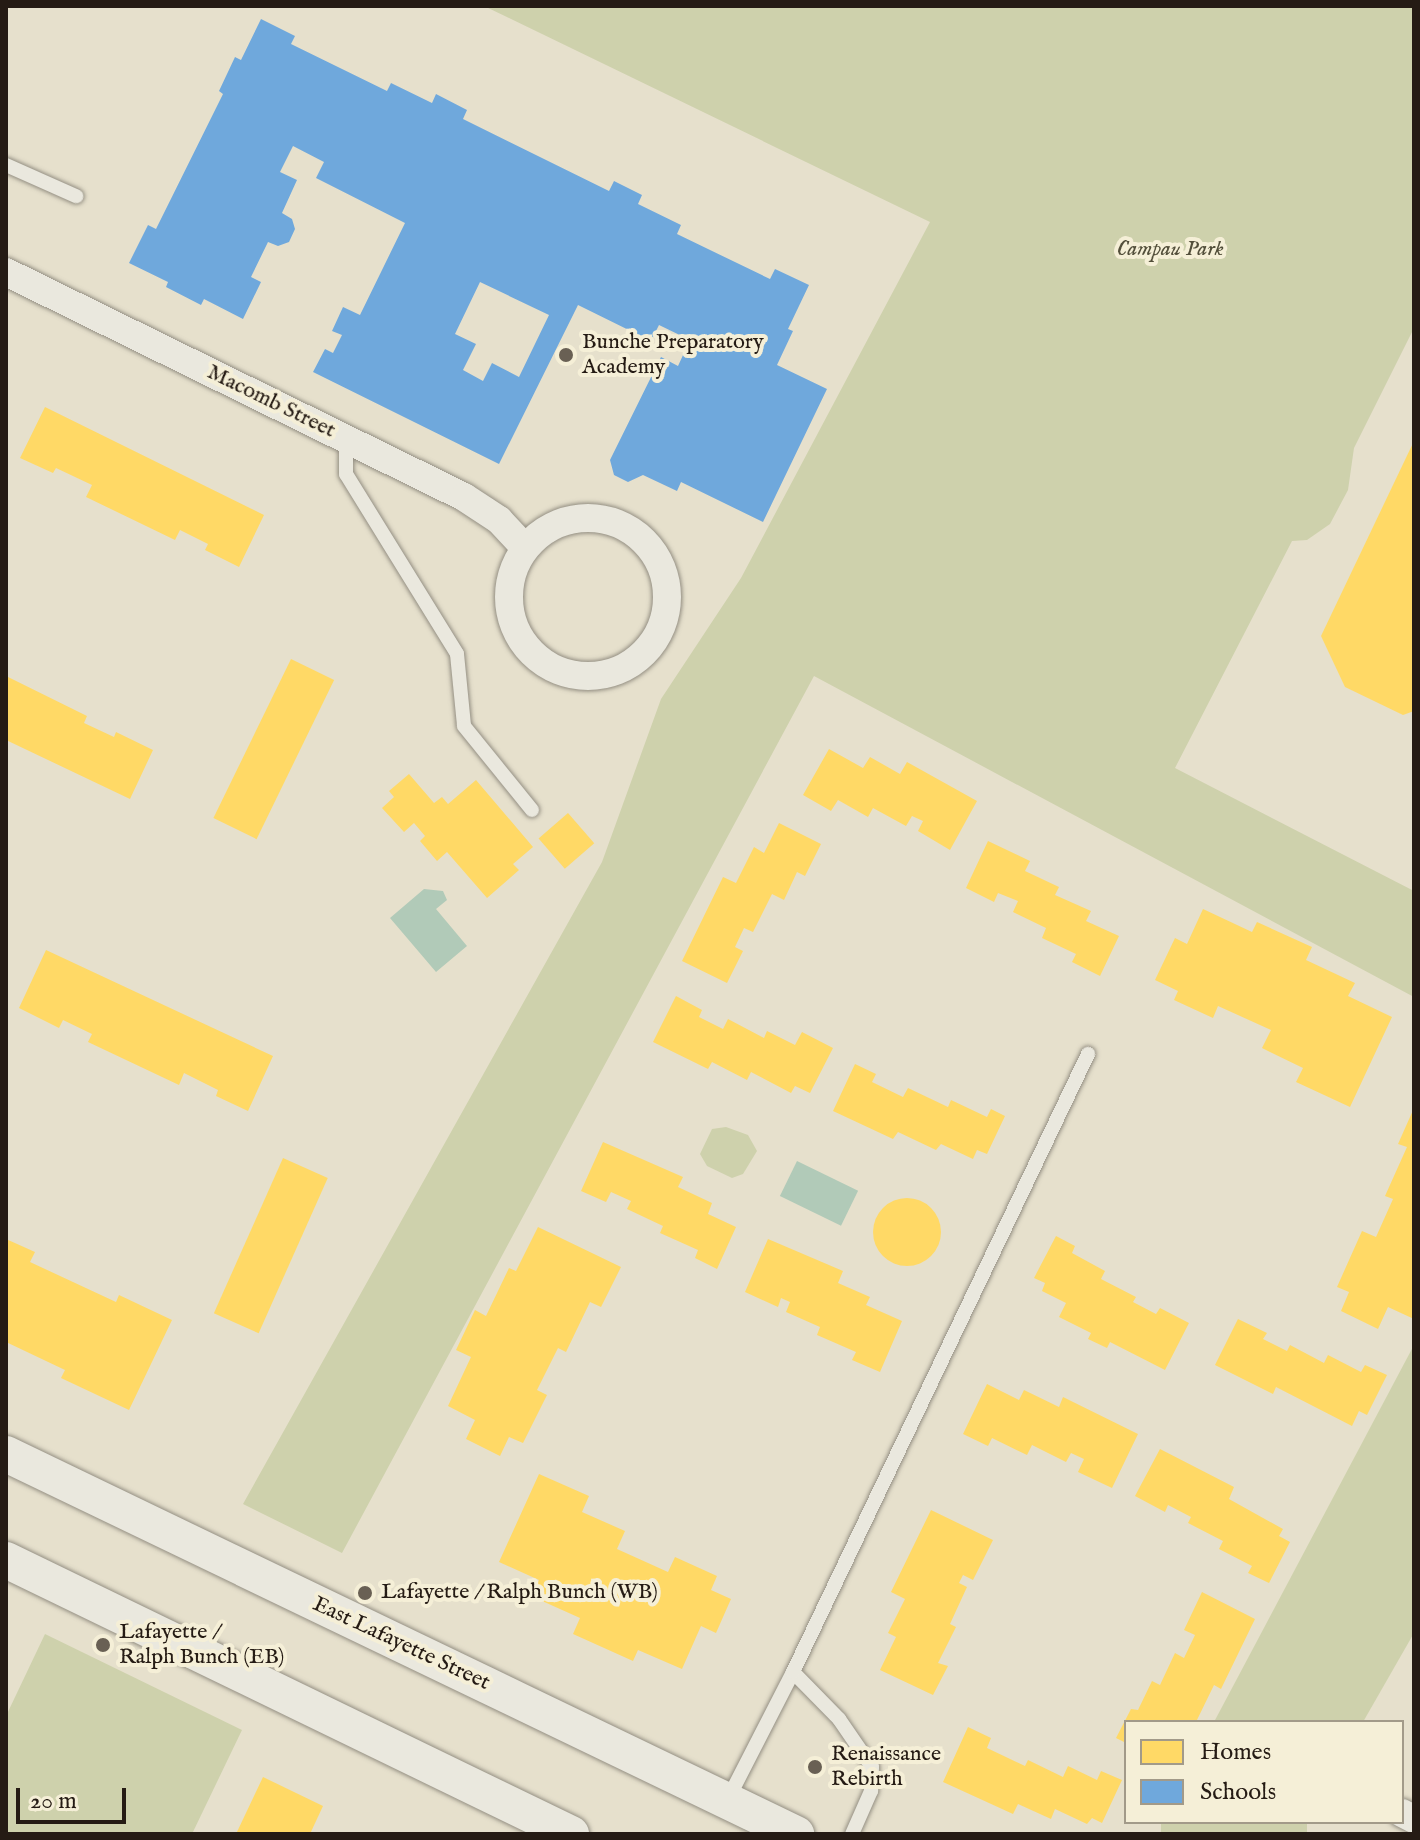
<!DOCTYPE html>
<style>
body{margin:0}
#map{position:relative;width:1420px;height:1840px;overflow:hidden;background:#e6e0cc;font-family:"IM FELL English",serif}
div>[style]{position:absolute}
.green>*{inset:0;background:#ced1ac;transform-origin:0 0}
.water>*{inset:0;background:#b1cab8;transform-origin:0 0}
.homes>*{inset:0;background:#ffd966;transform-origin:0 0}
.round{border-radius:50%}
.schools>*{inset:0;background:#6fa8dc}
.roads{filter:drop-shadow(0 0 2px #948f83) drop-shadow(0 0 2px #948f83)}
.service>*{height:14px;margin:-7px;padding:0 7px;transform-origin:7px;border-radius:7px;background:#eae8de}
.minor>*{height:28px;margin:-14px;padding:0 14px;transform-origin:14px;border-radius:14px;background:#eae8de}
.minor>.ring{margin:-14px;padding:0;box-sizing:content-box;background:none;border:28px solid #eae8de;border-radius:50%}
.tertiary>*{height:36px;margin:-18px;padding:0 18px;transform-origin:18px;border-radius:18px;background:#eae8de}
.dots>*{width:22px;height:22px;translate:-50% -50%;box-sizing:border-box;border:4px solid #f5efd7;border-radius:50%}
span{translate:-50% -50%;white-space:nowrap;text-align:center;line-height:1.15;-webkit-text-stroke:8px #f5efd7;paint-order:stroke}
.park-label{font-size:22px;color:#524e3a;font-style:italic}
.poi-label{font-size:22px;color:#251b14}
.left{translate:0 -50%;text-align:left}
.street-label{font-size:22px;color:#251b14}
.frame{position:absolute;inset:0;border:8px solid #251b14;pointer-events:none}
.legend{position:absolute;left:1124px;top:1720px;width:280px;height:104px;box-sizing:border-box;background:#f5efd7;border:2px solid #a29a89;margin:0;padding:10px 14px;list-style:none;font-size:24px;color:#251b14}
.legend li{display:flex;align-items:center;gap:16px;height:40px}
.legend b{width:40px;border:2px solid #a29a89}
.scale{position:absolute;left:16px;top:1788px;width:110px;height:36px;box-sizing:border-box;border:4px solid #251b14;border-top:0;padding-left:10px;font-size:24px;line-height:28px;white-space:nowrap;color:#251b14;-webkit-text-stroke:6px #f5efd7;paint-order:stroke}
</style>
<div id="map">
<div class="green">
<i style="clip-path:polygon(484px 6px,1414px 6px,1414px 328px,1354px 448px,1348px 490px,1330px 524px,1307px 540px,1292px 541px,1175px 768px,1414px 891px,1414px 997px,814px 676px,342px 1553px,243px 1504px,602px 862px,661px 699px,741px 578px,930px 222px)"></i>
<i style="clip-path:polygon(726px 1127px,748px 1135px,757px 1151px,743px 1174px,732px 1178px,707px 1166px,700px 1154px,712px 1129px)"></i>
<i style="clip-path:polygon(1414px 1345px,1414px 1633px,1363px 1722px,1214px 1722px)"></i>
<i style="clip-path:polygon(45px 1634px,242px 1730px,192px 1834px,6px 1834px,6px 1716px)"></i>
<i style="left:1161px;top:1822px;width:146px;height:14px"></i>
</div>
<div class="water">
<i style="clip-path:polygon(424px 889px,443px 891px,447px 900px,436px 909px,467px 946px,436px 972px,390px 918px)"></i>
<i style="left:797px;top:1161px;width:68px;height:39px;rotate:26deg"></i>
</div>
<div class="homes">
<i style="clip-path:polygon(45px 407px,264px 515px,239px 567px,205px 550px,208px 544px,180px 530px,175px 540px,86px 497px,92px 485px,56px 468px,53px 473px,20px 458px)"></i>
<i style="clip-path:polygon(1414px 441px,1414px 711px,1403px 715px,1345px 687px,1321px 636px)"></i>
<i style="left:291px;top:659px;width:48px;height:177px;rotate:26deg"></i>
<i style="clip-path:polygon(6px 676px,87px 716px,84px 723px,114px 737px,116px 732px,153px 750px,130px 799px,6px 740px)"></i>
<i style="clip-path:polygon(829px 749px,863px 768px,870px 757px,900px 774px,907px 762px,977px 801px,950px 850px,918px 831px,923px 821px,912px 816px,906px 826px,873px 808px,868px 817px,838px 800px,831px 811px,803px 795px)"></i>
<i style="clip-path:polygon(409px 774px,434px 803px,442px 797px,448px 804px,476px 780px,533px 847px,513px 864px,519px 870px,487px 898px,447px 852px,437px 861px,420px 841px,425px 836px,414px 823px,404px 832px,382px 808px,394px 797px,389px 791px)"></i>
<i style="left:568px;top:813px;width:40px;height:39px;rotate:49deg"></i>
<i style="clip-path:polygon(779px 823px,821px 844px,805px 876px,797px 872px,784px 900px,772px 894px,753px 932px,744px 928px,735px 947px,743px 951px,727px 983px,682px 961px,723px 877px,736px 883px,754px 847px,764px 853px)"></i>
<i style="clip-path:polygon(988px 841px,1030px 861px,1025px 871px,1059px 887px,1055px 895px,1091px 911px,1086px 921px,1119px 936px,1100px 976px,1072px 962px,1076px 954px,1042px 938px,1046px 928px,1013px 912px,1018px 901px,998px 893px,994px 902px,966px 888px)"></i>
<i style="clip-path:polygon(1203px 909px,1252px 932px,1257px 922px,1312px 947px,1306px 960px,1355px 983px,1348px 996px,1392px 1017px,1350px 1107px,1296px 1082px,1303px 1068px,1262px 1048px,1271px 1030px,1218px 1006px,1213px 1018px,1174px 1000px,1178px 991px,1155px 980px,1175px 938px,1187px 944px)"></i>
<i style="clip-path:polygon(46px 950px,273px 1056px,248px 1111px,216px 1096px,218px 1090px,184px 1073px,179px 1085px,88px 1042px,92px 1034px,63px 1020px,59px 1028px,19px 1008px)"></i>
<i style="clip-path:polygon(676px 996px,702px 1010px,699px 1017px,723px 1029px,728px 1019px,764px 1038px,767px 1031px,795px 1045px,802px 1032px,833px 1048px,810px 1093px,795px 1086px,791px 1093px,751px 1072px,747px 1080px,712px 1062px,708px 1069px,653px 1042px)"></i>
<i style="clip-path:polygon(855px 1064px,876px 1074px,872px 1082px,903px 1097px,908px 1088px,948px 1107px,951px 1100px,987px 1117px,991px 1109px,1005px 1116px,987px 1154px,977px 1150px,973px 1159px,941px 1144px,936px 1150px,898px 1132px,893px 1139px,833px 1111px)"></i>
<i style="clip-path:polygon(1414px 1108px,1414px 1319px,1388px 1307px,1378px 1329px,1341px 1311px,1349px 1292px,1337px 1287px,1362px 1231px,1376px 1237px,1393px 1199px,1385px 1196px,1407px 1147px,1398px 1144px)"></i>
<i style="clip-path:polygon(603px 1142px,683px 1177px,678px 1187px,712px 1203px,708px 1214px,736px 1227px,717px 1269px,695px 1258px,698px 1250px,660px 1233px,663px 1226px,627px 1209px,631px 1201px,611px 1192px,606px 1202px,581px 1191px)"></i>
<i style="left:283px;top:1158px;width:49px;height:170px;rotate:24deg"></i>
<i class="round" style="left:873px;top:1198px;width:68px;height:68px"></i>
<i style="clip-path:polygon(538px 1227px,621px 1267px,601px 1307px,590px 1302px,566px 1352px,558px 1348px,537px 1390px,547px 1395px,523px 1443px,509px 1437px,500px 1456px,466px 1439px,475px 1420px,448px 1406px,471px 1357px,456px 1350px,475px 1310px,486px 1316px,509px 1268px,516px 1271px)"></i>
<i style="clip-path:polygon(1056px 1236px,1075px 1246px,1072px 1253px,1105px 1271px,1101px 1279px,1136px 1297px,1133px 1302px,1156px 1314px,1160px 1308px,1189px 1323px,1165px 1370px,1110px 1342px,1107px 1348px,1088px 1339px,1091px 1333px,1059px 1317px,1066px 1303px,1042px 1291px,1045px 1283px,1034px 1278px)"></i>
<i style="clip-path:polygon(6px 1239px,35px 1252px,30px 1262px,116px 1302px,119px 1295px,172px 1320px,129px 1410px,61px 1378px,65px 1370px,6px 1342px)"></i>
<i style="clip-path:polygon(768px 1239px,843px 1271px,838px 1283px,870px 1297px,866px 1305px,902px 1321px,880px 1372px,852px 1360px,856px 1352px,817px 1335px,820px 1327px,786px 1312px,790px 1302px,781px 1298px,778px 1307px,745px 1292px)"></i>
<i style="clip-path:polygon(1238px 1319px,1267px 1333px,1263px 1339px,1287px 1351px,1290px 1345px,1324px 1363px,1328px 1355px,1361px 1372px,1365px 1365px,1387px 1375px,1367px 1415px,1359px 1411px,1352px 1426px,1276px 1387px,1273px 1394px,1215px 1365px)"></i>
<i style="clip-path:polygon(987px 1384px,1019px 1400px,1024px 1390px,1059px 1407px,1063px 1397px,1138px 1434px,1112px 1488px,1078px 1472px,1084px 1459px,1071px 1453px,1066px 1462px,1032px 1445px,1027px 1455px,992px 1438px,988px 1446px,963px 1434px)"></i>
<i style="clip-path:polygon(1160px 1449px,1234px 1487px,1229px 1499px,1283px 1529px,1279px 1536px,1290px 1542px,1269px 1583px,1248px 1573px,1252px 1566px,1219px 1549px,1223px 1541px,1188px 1523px,1191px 1517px,1168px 1505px,1165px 1512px,1135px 1496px)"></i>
<i style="clip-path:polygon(539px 1474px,589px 1496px,582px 1512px,625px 1531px,617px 1549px,668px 1572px,675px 1557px,717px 1576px,711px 1590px,731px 1599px,716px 1633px,701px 1626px,682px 1669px,638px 1650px,633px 1661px,573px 1634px,580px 1618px,531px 1596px,539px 1580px,499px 1562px)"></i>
<i style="clip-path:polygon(931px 1510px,993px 1540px,973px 1580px,963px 1575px,959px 1583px,967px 1587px,950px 1624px,956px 1627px,938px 1663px,948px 1666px,933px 1695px,880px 1670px,896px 1637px,888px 1633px,905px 1599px,891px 1592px)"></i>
<i style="clip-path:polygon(1202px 1592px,1255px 1619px,1221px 1689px,1214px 1685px,1196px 1722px,1126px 1722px,1126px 1743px,1116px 1738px,1131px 1709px,1138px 1710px,1152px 1681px,1160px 1685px,1175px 1653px,1184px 1658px,1195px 1635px,1184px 1630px)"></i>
<i style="clip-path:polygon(968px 1727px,991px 1738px,987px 1748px,1025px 1766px,1028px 1760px,1063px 1777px,1068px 1766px,1097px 1780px,1101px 1771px,1122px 1780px,1102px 1823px,1092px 1818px,1087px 1824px,1055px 1809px,1051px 1819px,1018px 1804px,1013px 1814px,943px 1782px)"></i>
<i style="clip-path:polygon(263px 1777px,323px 1806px,310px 1834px,236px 1834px)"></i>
</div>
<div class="schools">
<i style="clip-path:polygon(evenodd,261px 19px,295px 36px,291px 44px,387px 91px,391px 83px,432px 103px,436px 94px,467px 110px,463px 119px,609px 191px,614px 181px,642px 195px,638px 204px,681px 225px,677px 234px,770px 279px,775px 269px,809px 285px,788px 329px,793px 331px,777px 365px,827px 389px,763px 522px,681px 482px,677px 491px,643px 475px,628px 482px,614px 475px,610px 460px,661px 357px,678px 366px,690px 340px,659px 325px,651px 341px,578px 305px,499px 464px,313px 372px,325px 349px,333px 353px,342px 335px,332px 331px,343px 307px,360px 315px,405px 223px,316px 178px,324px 162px,293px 146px,280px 172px,297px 180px,282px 213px,292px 219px,295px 229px,289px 242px,278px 246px,268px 242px,251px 277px,261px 282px,243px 319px,204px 299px,201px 305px,166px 287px,168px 282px,129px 263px,148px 225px,156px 229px,223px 94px,219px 91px,235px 57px,241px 60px,261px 19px,480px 282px,549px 315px,519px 377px,492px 363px,483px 381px,463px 370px,476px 344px,455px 334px,480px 282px)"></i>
</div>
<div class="roads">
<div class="service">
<i style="left:6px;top:165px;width:77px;rotate:23.9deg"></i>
<i style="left:346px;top:439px;width:35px;rotate:90deg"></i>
<i style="left:346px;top:474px;width:211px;rotate:58.3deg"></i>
<i style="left:457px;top:654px;width:72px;rotate:84.4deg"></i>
<i style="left:464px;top:726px;width:108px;rotate:51deg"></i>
<i style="left:793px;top:1672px;width:66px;rotate:45.6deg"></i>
<i style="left:839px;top:1719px;width:58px;rotate:55.5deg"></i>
<i style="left:872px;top:1767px;width:24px;rotate:92deg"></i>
<i style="left:871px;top:1791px;width:47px;rotate:113.8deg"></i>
<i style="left:728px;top:1799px;width:143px;rotate:-62.9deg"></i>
<i style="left:793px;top:1672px;width:685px;rotate:-64.48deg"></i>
</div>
<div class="minor">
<i style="left:6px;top:272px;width:510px;rotate:26.16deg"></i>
<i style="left:464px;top:497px;width:42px;rotate:33.3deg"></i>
<i style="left:499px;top:520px;width:38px;rotate:47deg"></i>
<i class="ring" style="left:509px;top:518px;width:130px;height:130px"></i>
<i style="left:1402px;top:1813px;width:13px;rotate:27deg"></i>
</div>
<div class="tertiary">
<i style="left:6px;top:1454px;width:877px;rotate:25.69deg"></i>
<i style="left:6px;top:1560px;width:628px;rotate:25.87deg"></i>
</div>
</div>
<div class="dots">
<i style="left:566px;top:355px;background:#696054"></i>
<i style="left:365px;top:1593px;background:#696054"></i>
<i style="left:103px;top:1645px;background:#696054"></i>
<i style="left:815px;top:1767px;background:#696054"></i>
</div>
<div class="park-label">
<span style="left:1170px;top:250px">Campau Park</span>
</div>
<div class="poi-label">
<span class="left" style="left:582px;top:355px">Bunche Preparatory<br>Academy</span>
<span class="left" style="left:381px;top:1593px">Lafayette / Ralph Bunch (WB)</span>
<span class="left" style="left:119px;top:1645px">Lafayette /<br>Ralph Bunch (EB)</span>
<span class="left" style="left:831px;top:1767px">Renaissance<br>Rebirth</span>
</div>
<div class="street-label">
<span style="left:271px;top:402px;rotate:26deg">Macomb Street</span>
<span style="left:401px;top:1644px;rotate:25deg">East Lafayette Street</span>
</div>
<div class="frame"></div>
<ul class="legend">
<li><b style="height:22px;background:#ffd966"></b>Homes</li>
<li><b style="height:22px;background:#6fa8dc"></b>Schools</li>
</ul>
<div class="scale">20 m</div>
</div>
